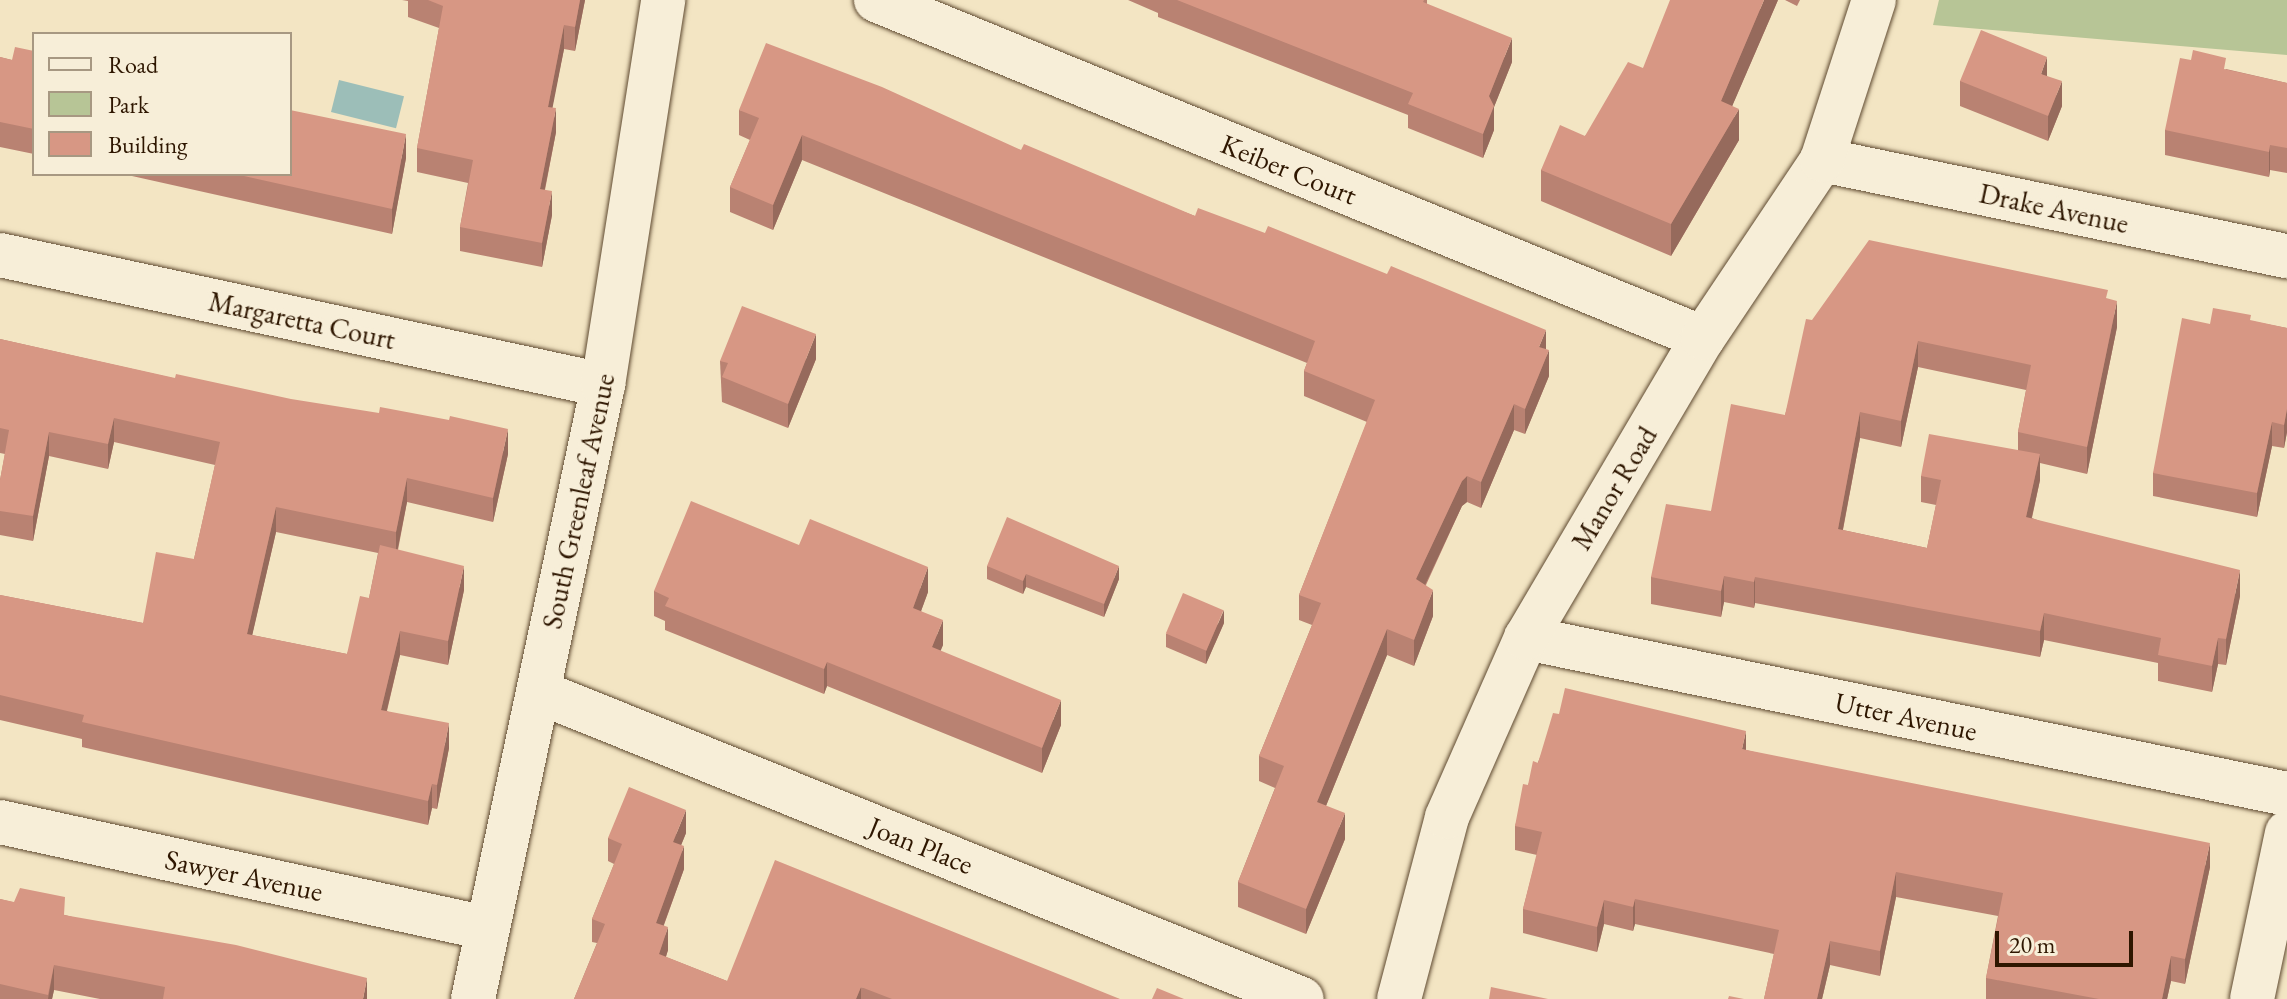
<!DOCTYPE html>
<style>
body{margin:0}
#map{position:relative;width:2287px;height:999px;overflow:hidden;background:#f3e5c3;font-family:"EB Garamond",serif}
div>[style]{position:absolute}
.green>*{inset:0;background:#b7c596}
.water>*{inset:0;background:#9cbeb8;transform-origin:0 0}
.roads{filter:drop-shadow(0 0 2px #5f4a31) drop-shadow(0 0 2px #5f4a31)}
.minor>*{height:44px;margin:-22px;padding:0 22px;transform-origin:22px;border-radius:22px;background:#f7eed8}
.wall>*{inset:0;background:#b98272}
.shaded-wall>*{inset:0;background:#966a5c}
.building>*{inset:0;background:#d79784;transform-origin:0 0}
span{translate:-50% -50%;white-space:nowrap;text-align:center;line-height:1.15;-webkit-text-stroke:8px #f7eed8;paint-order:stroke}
.street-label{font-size:28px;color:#2e1600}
.legend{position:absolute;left:32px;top:32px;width:260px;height:144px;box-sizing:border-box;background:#f7eed8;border:2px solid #a79882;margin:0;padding:10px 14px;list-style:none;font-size:24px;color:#2e1600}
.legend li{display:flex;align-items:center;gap:16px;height:40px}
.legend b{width:40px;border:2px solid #a79882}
.scale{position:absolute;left:1995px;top:931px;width:138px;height:36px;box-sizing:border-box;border:4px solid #2e1600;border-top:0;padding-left:10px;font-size:24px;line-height:28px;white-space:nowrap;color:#2e1600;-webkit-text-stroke:6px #f7eed8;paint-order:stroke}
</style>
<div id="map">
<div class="green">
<i style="clip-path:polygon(1939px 0,2287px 0,2287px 55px,1933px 25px)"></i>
</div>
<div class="water">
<i style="left:339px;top:80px;width:67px;height:33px;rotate:14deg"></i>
</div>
<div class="roads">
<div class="minor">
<i style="left:876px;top:0;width:893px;rotate:22.23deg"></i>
<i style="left:1822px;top:160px;width:475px;rotate:11.7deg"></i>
<i style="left:0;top:255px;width:617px;rotate:12.17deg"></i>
<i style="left:1526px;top:638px;width:777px;rotate:11.58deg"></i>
<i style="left:539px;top:692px;width:822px;rotate:21.92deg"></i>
<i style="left:0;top:822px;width:499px;rotate:12.3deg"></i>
<i style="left:473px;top:999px;width:628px;rotate:-78.05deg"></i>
<i style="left:603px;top:385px;width:390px;rotate:-81.1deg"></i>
<i style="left:1399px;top:999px;width:188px;rotate:-75.2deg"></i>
<i style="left:1447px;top:817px;width:196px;rotate:-66.2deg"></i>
<i style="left:1526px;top:638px;width:348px;rotate:-59.5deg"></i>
<i style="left:1703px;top:338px;width:214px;rotate:-56.2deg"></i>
<i style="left:1822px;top:160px;width:168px;rotate:-72deg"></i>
<i style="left:2252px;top:999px;width:170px;rotate:-78.1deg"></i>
</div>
</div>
<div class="wall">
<i style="clip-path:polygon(402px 0,585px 0,575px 51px,564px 49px,552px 107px,556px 132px,545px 190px,552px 215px,542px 267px,460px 251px,460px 227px,468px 183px,417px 172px,417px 148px,439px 28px,408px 17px,408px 1px)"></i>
<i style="clip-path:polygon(1128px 0,1427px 0,1427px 4px,1512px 62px,1494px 107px,1494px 130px,1483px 158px,1408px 128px,1408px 115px,1158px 17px,1158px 13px)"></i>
<i style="clip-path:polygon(1778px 0,1732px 106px,1739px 140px,1671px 256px,1541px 201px,1541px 170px,1585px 136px,1643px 68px)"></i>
<i style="clip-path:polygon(1785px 0,1800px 0,1797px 6px)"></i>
<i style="clip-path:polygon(34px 51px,34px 154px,0 147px,0 57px,12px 60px)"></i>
<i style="clip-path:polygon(2226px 69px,2287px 83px,2287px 173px,2270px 170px,2269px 177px,2165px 155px,2165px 130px)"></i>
<i style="clip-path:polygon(2047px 76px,2062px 106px,2048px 141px,1960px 106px,1960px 81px)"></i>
<i style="clip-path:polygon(739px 110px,1021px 150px,1546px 349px,1549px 376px,1525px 434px,1514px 430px,1481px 508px,1467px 502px,1462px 506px,1426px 585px,1433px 616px,1414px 666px,1387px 655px,1326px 806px,1345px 839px,1306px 934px,1238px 907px,1238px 882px,1275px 788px,1259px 781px,1259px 756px,1312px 625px,1299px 620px,1299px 595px,1367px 422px,1304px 396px,1304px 371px,1307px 363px,802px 160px,773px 230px,730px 212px,730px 187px,750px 140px,739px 135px)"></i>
<i style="clip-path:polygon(406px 158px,392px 234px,123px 174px,290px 174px)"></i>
<i style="clip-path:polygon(evenodd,2108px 299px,2117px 327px,2087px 474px,2040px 463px,2040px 480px,2032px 518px,2240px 596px,2226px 665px,2218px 664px,2212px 692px,2158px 681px,2158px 663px,2044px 640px,2040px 657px,1755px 603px,1754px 608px,1724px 602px,1721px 617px,1651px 604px,1651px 577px,1711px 511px,1785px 415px,1812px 320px,2108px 299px,1918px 367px,2026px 390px,2018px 432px,2018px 450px,1921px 476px,1921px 502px,1936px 505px,1927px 548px,1843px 530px,1860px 438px,1901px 447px,1918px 367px)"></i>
<i style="clip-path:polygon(2251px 321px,2287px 328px,2287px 432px,2284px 448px,2272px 446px,2257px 517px,2153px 496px,2153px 473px)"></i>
<i style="clip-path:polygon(evenodd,0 339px,508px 454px,493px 522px,407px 502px,398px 550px,464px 590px,448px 665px,400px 655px,387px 711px,449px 748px,437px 809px,432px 808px,428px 825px,82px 747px,82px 739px,0 720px,0 595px,143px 623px,194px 559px,215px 465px,114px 442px,108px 469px,49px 456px,33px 541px,0 535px,0 480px,5px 454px,0 453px,0 339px,276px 532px,378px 553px,369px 598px,347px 654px,252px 635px,276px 532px)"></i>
<i style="clip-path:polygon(816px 359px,788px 428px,722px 402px,720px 361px)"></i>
<i style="clip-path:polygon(799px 545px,928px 592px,921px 611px,943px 645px,940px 651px,1061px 725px,1042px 773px,827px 686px,824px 694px,665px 630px,665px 621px,654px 616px,654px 591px)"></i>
<i style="clip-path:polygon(987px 566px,1119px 579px,1104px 617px,1026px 587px,1023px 594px,987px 579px)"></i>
<i style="clip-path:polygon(1224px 623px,1206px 664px,1166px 647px,1166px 634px)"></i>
<i style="clip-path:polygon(1559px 714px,1746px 750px,2210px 867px,2185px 984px,2171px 981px,2167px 999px,1986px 999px,1986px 978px,1998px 916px,1896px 897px,1880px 976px,1830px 965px,1822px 999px,1764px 999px,1774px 954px,1635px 924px,1633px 931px,1604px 924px,1597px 952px,1523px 933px,1523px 909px,1537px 855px,1515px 850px,1515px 826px,1528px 785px)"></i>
<i style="clip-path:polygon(686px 833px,681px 845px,684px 869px,664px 925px,668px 950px,666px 957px,727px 981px,1120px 999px,574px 999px,597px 943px,592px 942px,592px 919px,614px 864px,608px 861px,608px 838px)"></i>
<i style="clip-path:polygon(0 899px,65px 915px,367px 999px,100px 999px,54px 990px,52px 999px,0 999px)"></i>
</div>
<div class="shaded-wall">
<i style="clip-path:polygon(580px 0,585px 0,575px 51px,575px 27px)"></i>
<i style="clip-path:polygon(1764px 0,1778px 0,1721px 132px,1721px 101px)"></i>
<i style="clip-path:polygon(564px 25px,564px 49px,548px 131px,548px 107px)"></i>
<i style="clip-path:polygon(1512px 38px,1512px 62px,1494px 107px,1494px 130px,1483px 158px,1483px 134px,1489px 96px)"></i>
<i style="clip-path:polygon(2047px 57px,2047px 82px,2041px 74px)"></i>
<i style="clip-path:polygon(2062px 81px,2062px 106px,2048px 141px,2048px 116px)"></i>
<i style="clip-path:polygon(556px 108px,556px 132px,540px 213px,540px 189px)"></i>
<i style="clip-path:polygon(1739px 109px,1739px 140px,1671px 256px,1671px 224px)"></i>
<i style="clip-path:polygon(406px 134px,406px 158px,392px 234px,392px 209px)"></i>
<i style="clip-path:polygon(802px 135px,802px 160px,773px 230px,773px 205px)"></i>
<i style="clip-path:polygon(2270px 145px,2270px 170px,2269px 177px,2269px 152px)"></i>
<i style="clip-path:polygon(552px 191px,552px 215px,542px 267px,542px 243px)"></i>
<i style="clip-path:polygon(2117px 301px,2117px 327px,2087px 474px,2087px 447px)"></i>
<i style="clip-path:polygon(1546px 330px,1546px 355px,1539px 347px)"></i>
<i style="clip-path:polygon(816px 334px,816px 359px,788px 428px,788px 404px)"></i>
<i style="clip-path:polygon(1918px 341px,1918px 367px,1901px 447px,1901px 421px)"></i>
<i style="clip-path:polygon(1549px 350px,1549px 376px,1525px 434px,1525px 409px)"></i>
<i style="clip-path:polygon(1514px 404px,1514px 430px,1481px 508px,1481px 482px)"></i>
<i style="clip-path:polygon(2287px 409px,2287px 432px,2284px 448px,2284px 425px)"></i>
<i style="clip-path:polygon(1860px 412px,1860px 438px,1838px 555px,1838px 529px)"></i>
<i style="clip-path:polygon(114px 418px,114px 442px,108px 469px,108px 444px)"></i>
<i style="clip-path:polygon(2272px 422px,2272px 446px,2257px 517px,2257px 493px)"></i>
<i style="clip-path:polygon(508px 429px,508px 454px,493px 522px,493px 498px)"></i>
<i style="clip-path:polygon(49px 432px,49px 456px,33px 541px,33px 516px)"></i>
<i style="clip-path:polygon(2040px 454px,2040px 480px,2026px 543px,2026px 517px)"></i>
<i style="clip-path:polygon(1467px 476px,1467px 502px,1462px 506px,1416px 604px,1416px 579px,1462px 481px)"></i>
<i style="clip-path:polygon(407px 478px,407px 502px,396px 557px,396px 532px)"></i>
<i style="clip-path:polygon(276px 507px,276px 532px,247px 658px,247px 634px)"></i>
<i style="clip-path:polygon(464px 566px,464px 590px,448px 665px,448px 641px)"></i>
<i style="clip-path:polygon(1119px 566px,1119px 579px,1104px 617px,1104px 604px)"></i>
<i style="clip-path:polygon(928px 567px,928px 592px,913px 633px,913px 608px)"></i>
<i style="clip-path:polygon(2240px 570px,2240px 596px,2226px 665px,2226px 639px)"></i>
<i style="clip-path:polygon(1026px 574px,1026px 587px,1023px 594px,1023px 581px)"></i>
<i style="clip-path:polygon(1724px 576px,1724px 602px,1721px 617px,1721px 591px)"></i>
<i style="clip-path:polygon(1755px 577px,1755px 603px,1754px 608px,1754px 582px)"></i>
<i style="clip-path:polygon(1433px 590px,1433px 616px,1414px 666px,1414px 640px)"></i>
<i style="clip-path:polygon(1224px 610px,1224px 623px,1206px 664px,1206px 651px)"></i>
<i style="clip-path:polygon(2044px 613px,2044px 640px,2040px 657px,2040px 631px)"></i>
<i style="clip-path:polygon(943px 620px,943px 645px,932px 672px,932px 647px)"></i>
<i style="clip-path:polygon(1387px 629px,1387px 655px,1317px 828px,1317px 802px)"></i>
<i style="clip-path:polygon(400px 631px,400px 655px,381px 734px,381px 710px)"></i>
<i style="clip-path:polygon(2218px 638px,2218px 664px,2212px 692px,2212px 666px)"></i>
<i style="clip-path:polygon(827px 662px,827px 686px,824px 694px,824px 669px)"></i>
<i style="clip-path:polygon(1061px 700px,1061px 725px,1042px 773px,1042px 748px)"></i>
<i style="clip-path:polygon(449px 723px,449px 748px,437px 809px,437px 785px)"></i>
<i style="clip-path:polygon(1746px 731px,1746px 756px,1742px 749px)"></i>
<i style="clip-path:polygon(432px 784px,432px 808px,428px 825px,428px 801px)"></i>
<i style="clip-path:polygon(686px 810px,686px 833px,673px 865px,673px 842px)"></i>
<i style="clip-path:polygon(1345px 813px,1345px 839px,1306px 934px,1306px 909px)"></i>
<i style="clip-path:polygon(2210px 843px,2210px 867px,2185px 984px,2185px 959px)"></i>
<i style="clip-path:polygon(684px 846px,684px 869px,656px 946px,656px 923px)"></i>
<i style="clip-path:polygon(1896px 872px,1896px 897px,1880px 976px,1880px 951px)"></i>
<i style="clip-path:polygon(1635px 899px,1635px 924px,1633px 931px,1633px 907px)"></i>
<i style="clip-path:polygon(1604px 900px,1604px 924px,1597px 952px,1597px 927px)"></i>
<i style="clip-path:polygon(668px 927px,668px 950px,659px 977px,659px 954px)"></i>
<i style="clip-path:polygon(1830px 941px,1830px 965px,1822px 999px,1817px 999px)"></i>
<i style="clip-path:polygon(2171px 956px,2171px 981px,2167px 999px,2162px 999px)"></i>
<i style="clip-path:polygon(54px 965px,54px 990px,52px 999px,48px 999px)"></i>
<i style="clip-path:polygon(367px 978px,367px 999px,363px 999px)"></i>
<i style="clip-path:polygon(861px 987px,861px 999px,856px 999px)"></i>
</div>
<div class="building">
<i style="clip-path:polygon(428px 0,580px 0,575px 27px,564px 25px,548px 107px,556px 108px,540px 189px,552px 191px,542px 243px,460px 227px,473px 160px,417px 148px,443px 6px)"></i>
<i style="clip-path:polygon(1177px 0,1424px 0,1423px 2px,1512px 38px,1489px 96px,1494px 106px,1483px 134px,1408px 104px,1413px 93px)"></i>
<i style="clip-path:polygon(1670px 0,1764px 0,1721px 101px,1739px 109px,1671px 224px,1541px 170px,1560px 125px,1585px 136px,1628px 62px,1643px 68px)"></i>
<i style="clip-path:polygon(1981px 30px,2047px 57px,2041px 74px,2062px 81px,2048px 116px,1960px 81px)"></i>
<i style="clip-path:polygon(766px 43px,882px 87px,1021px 150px,1024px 144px,1195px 216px,1198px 208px,1265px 233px,1268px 226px,1387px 274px,1391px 266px,1546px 330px,1539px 347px,1549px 350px,1525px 409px,1514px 404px,1481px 482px,1467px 476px,1462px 481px,1416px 579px,1433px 590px,1414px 640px,1387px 629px,1317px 802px,1345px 813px,1306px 909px,1238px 882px,1284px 766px,1259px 756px,1321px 603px,1299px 595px,1375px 400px,1304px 371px,1315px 341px,802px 135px,773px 205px,730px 187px,759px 118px,739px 110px)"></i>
<i style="clip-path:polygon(15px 47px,34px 51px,34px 129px,0 122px,0 57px,12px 60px)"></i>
<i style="clip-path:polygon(2193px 50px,2226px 58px,2224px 69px,2287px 83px,2287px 148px,2270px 145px,2269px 152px,2165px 130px,2180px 58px,2191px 60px)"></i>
<i style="clip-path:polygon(290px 110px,406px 134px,392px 209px,235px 174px,290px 174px)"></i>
<i style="clip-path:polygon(1869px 240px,2108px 290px,2106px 298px,2117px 301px,2087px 447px,2018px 432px,2031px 365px,1918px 341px,1901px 421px,1860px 412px,1838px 529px,1927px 548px,1941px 480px,1921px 476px,1929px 434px,2040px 454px,2026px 517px,2240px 570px,2226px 639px,2218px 638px,2212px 666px,2158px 655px,2161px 638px,2044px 613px,2040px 631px,1755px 577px,1754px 582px,1724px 576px,1721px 591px,1651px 577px,1666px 504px,1711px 511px,1731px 404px,1785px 415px,1806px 319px,1812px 320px)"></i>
<i style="clip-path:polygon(742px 306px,816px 334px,788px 404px,722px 377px,728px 363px,720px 361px)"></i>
<i style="clip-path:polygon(2213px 308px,2251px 315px,2250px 320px,2287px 328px,2287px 409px,2284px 425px,2272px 422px,2257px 493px,2153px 473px,2182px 318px,2210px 324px)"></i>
<i style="clip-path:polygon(0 339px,175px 378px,176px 374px,291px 399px,379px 413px,380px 407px,449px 420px,450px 416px,508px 429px,493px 498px,407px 478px,396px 532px,276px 507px,247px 634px,347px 654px,360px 596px,369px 598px,380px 545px,464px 566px,448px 641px,400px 631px,381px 710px,449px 723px,437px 785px,432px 784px,428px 801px,82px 722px,84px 715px,0 695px,0 595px,143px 623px,156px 552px,194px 559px,220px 442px,114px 418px,108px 444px,49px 432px,33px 516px,0 511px,0 480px,9px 430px,0 428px)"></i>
<i style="clip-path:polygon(691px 501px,799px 545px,810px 519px,928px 567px,913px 608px,943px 620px,932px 647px,1061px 700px,1042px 748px,827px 662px,824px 669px,665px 606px,669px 598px,654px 591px)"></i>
<i style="clip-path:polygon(1007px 517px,1119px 566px,1104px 604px,1026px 574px,1023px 581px,987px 566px)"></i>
<i style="left:1183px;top:593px;width:44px;height:44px;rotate:23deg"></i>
<i style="clip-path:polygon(1565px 688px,1746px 731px,1742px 749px,2210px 843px,2185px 959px,2171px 956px,2162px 999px,2099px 999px,1986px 978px,2003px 893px,1896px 872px,1880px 951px,1830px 941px,1817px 999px,1764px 999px,1779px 930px,1635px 899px,1633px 907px,1604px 900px,1597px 927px,1523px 909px,1542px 832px,1515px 826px,1523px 784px,1528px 785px,1533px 761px,1538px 763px,1553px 713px,1559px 714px)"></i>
<i style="clip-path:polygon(629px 787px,686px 810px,673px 842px,684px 846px,656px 923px,668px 927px,659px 954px,727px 981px,775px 860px,1120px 999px,892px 999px,861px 987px,856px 999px,574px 999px,605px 924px,592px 919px,622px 844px,608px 838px)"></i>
<i style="clip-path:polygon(20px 888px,65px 897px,64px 915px,236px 945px,367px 978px,363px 999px,163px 999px,165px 987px,54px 965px,48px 995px,0 984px,0 899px,14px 902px)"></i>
<i style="clip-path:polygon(1491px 987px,1548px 999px,1489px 999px)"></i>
<i style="clip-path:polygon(1157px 988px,1184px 999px,1152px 999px)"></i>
<i style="clip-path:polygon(1729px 996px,1744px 999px,1728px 999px)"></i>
</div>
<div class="street-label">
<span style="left:1289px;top:169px;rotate:22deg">Keiber Court</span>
<span style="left:2054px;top:208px;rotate:12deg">Drake Avenue</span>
<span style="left:302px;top:320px;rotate:12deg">Margaretta Court</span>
<span style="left:1614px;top:488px;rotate:-59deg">Manor Road</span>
<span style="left:578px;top:501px;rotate:-78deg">South Greenleaf Avenue</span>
<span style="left:1906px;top:716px;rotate:12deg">Utter Avenue</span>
<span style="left:921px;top:845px;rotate:22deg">Joan Place</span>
<span style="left:244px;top:875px;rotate:12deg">Sawyer Avenue</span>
</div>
<ul class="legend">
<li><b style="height:10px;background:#f7eed8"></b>Road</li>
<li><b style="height:22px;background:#b7c596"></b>Park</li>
<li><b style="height:22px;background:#d79784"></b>Building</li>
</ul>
<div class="scale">20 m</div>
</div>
